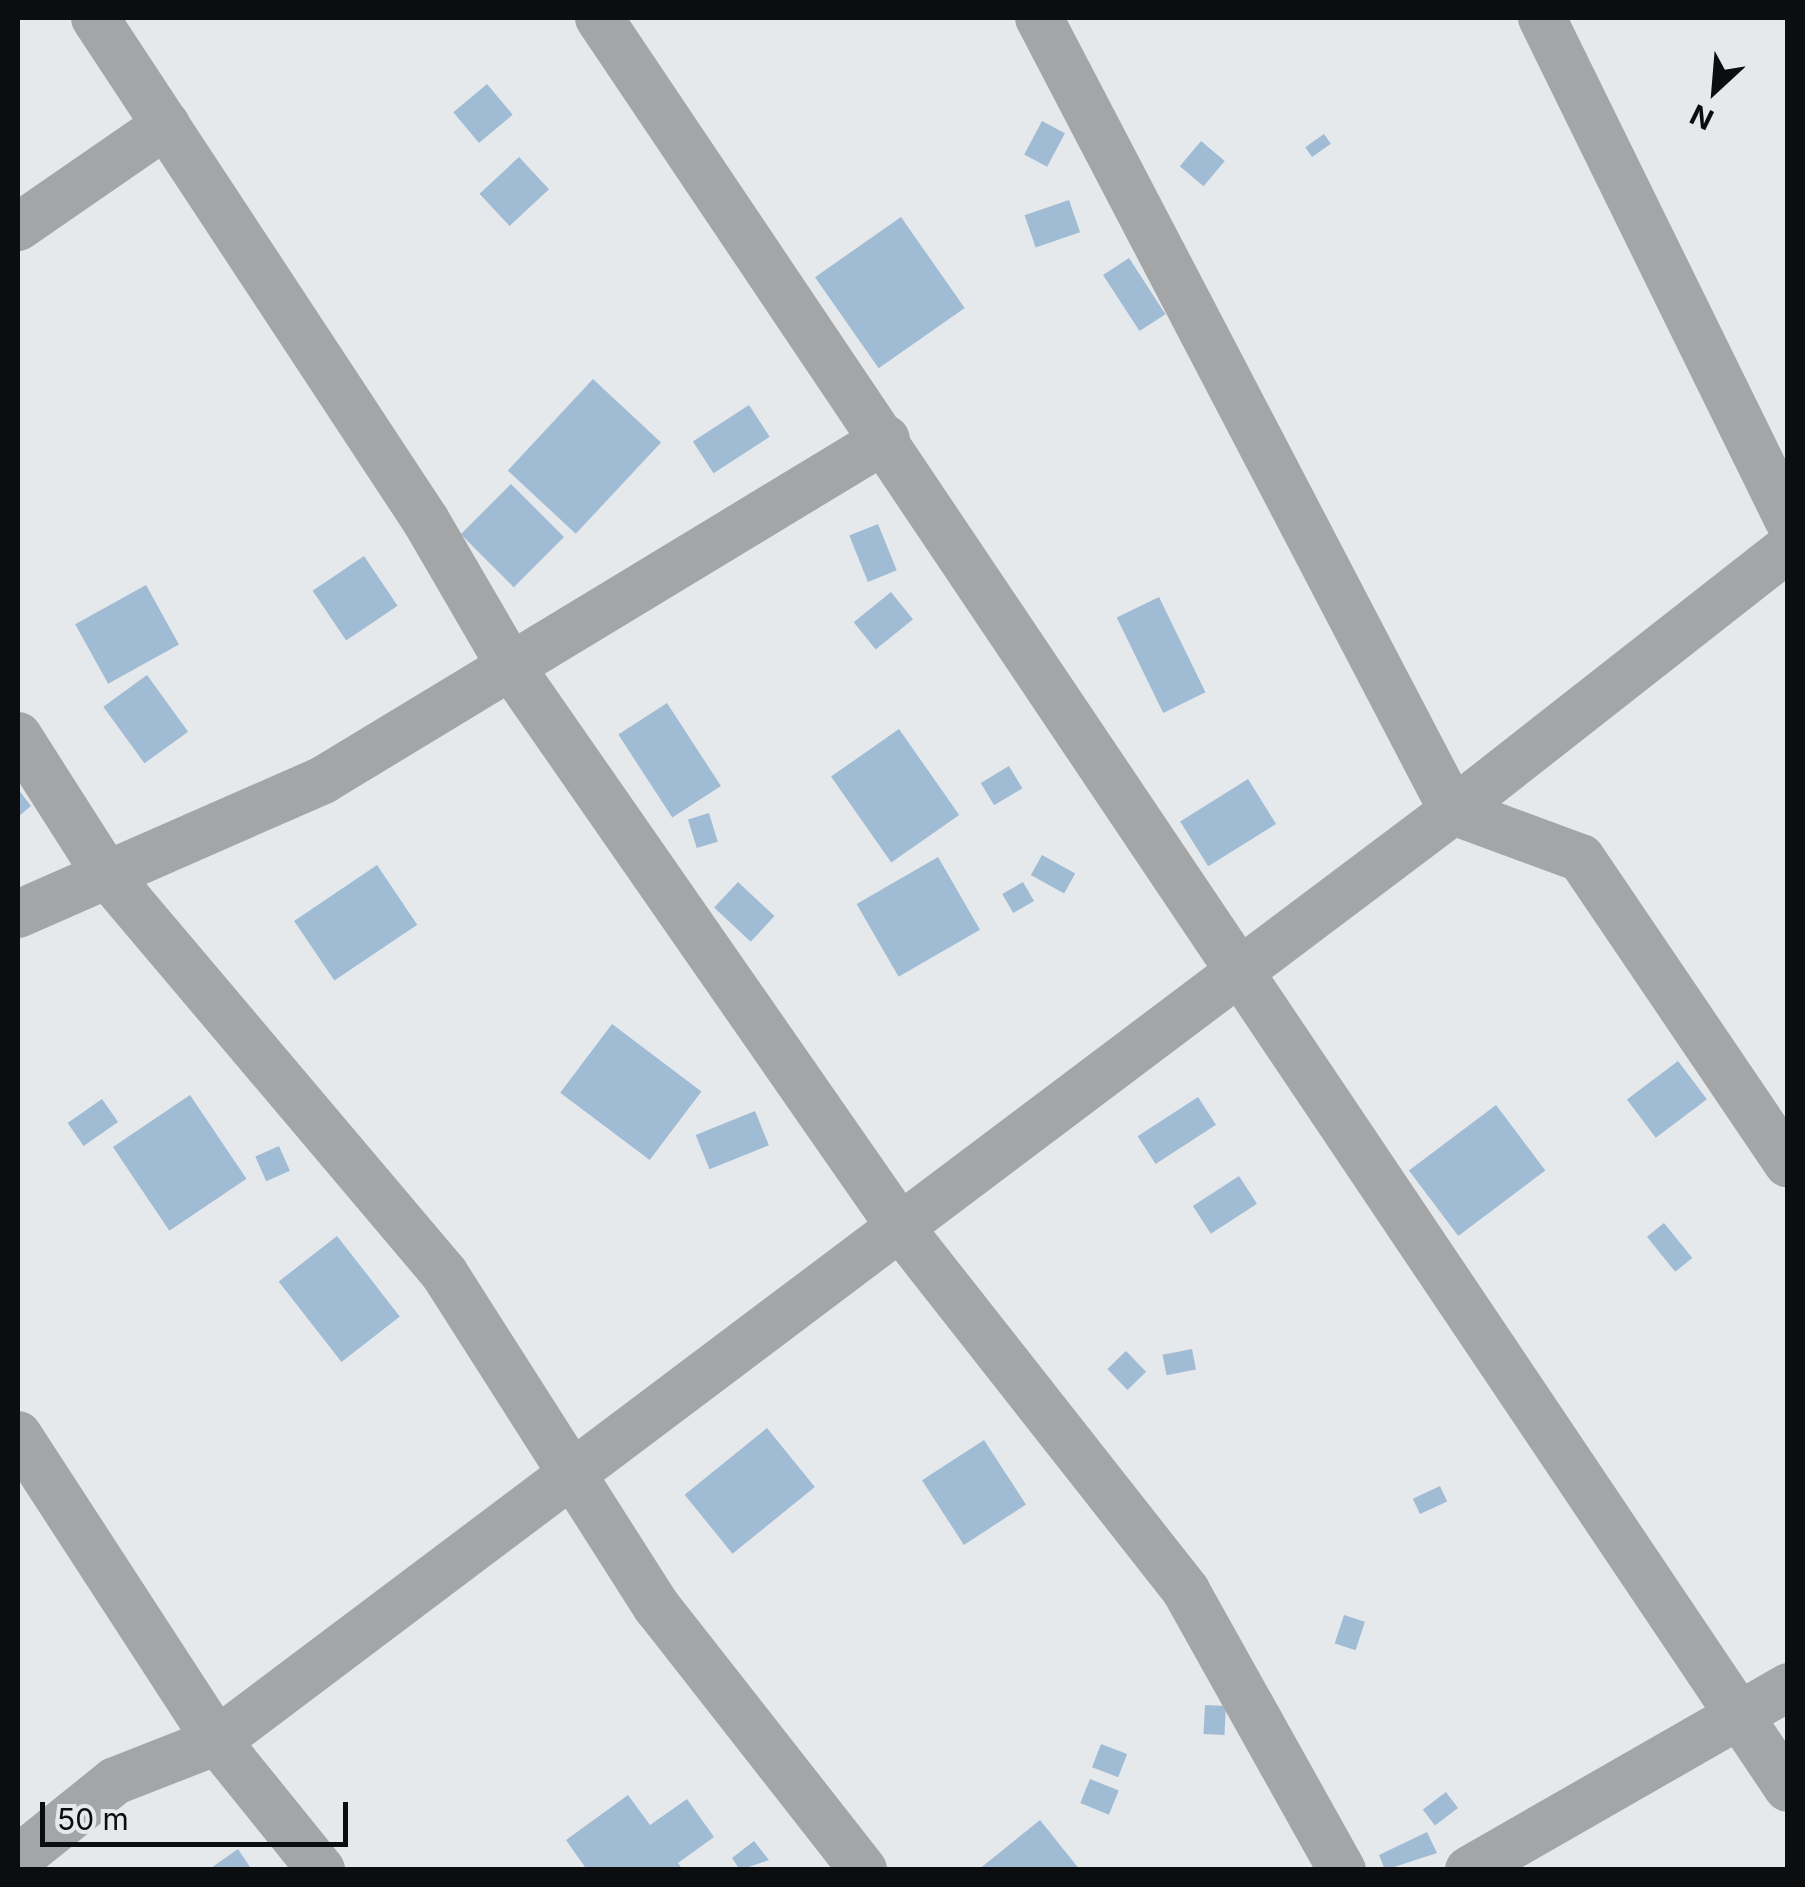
<!DOCTYPE html>
<style>
body{margin:0}
#map{position:relative;width:1805px;height:1887px;overflow:hidden;background:#e6e9ec;font-family:Inter,sans-serif}
div>[style]{position:absolute}
.building>*{inset:0;background:#a0bcd5;transform-origin:0 0}
.minor>*{height:48px;margin:-24px;padding:0 24px;transform-origin:24px;border-radius:24px;background:#a4a5a7}
span{translate:-50% -50%;white-space:nowrap;text-align:center;line-height:1.15;-webkit-text-stroke:8px #e6e9ec;paint-order:stroke}
.frame{position:absolute;inset:0;border:20px solid #0c0d0e;pointer-events:none}
.north{position:absolute;left:1665px;top:40px;width:100px;height:100px;-webkit-text-stroke:8px #e6e9ec;paint-order:stroke;rotate:206deg;font-size:28px;font-weight:700;line-height:40px;text-align:center;color:#0c0d0e}
.north::after{content:'';display:block;margin:auto;width:35px;height:45px;background:#0c0d0e;clip-path:polygon(50% 0,100% 100%,50% 72%,0 100%)}
.scale{position:absolute;left:40px;top:1802px;width:308px;height:45px;box-sizing:border-box;border:5px solid #0c0d0e;border-top:0;padding-left:12px;font-size:30px;line-height:35px;white-space:nowrap;color:#0c0d0e;-webkit-text-stroke:8px #e6e9ec;paint-order:stroke}
</style>
<div id="map">
<div class="building">
<i style="left:487px;top:84px;width:40px;height:44px;rotate:50deg"></i>
<i style="left:1042px;top:121px;width:26px;height:38px;rotate:28deg"></i>
<i style="left:1324px;top:134px;width:12px;height:23px;rotate:55deg"></i>
<i style="left:1201px;top:141px;width:31px;height:33px;rotate:40deg"></i>
<i style="left:519px;top:157px;width:44px;height:54px;rotate:47deg"></i>
<i style="left:1069px;top:200px;width:34px;height:47px;rotate:71deg"></i>
<i style="left:901px;top:217px;width:111px;height:105px;rotate:55deg"></i>
<i style="left:1129px;top:258px;width:67px;height:31px;rotate:57deg"></i>
<i style="left:593px;top:379px;width:93px;height:125px;rotate:43deg"></i>
<i style="left:749px;top:405px;width:38px;height:67px;rotate:57deg"></i>
<i style="left:511px;top:484px;width:75px;height:71px;rotate:45deg"></i>
<i style="left:878px;top:524px;width:50px;height:31px;rotate:68deg"></i>
<i style="left:364px;top:556px;width:60px;height:62px;rotate:56deg"></i>
<i style="left:146px;top:585px;width:68px;height:81px;rotate:61deg"></i>
<i style="left:891px;top:592px;width:35px;height:48px;rotate:51deg"></i>
<i style="left:1159px;top:597px;width:106px;height:47px;rotate:64deg"></i>
<i style="left:147px;top:675px;width:70px;height:54px;rotate:54deg"></i>
<i style="left:667px;top:703px;width:99px;height:58px;rotate:57deg"></i>
<i style="left:899px;top:729px;width:105px;height:83px;rotate:55deg"></i>
<i style="left:1009px;top:766px;width:26px;height:33px;rotate:59deg"></i>
<i style="left:1248px;top:779px;width:53px;height:80px;rotate:58deg"></i>
<i style="clip-path:polygon(18px 789px,31px 806px,18px 817px)"></i>
<i style="left:709px;top:813px;width:30px;height:22px;rotate:73deg"></i>
<i style="left:1042px;top:855px;width:38px;height:23px;rotate:29deg"></i>
<i style="left:938px;top:857px;width:84px;height:94px;rotate:60deg"></i>
<i style="left:377px;top:865px;width:72px;height:100px;rotate:56deg"></i>
<i style="left:738px;top:882px;width:50px;height:35px;rotate:43deg"></i>
<i style="left:1023px;top:882px;width:22px;height:24px;rotate:60deg"></i>
<i style="left:612px;top:1024px;width:112px;height:86px;rotate:37deg"></i>
<i style="left:1678px;top:1061px;width:48px;height:64px;rotate:53deg"></i>
<i style="left:190px;top:1095px;width:101px;height:93px;rotate:56deg"></i>
<i style="left:1198px;top:1097px;width:33px;height:72px;rotate:57deg"></i>
<i style="left:102px;top:1099px;width:28px;height:42px;rotate:55deg"></i>
<i style="left:1496px;top:1105px;width:82px;height:109px;rotate:53deg"></i>
<i style="left:755px;top:1111px;width:37px;height:64px;rotate:68deg"></i>
<i style="left:279px;top:1146px;width:27px;height:26px;rotate:66deg"></i>
<i style="left:1239px;top:1176px;width:33px;height:55px;rotate:57deg"></i>
<i style="left:1664px;top:1223px;width:45px;height:22px;rotate:51deg"></i>
<i style="left:337px;top:1236px;width:102px;height:74px;rotate:52deg"></i>
<i style="left:1192px;top:1349px;width:21px;height:30px;rotate:79deg"></i>
<i style="left:1126px;top:1351px;width:29px;height:26px;rotate:46deg"></i>
<i style="left:767px;top:1428px;width:76px;height:106px;rotate:51deg"></i>
<i style="left:984px;top:1440px;width:77px;height:74px;rotate:57deg"></i>
<i style="left:1440px;top:1486px;width:17px;height:30px;rotate:65deg"></i>
<i style="left:1344px;top:1615px;width:22px;height:30px;rotate:18deg"></i>
<i style="left:1205px;top:1705px;width:21px;height:29px;rotate:3deg"></i>
<i style="left:1101px;top:1744px;width:28px;height:25px;rotate:21deg"></i>
<i style="left:1090px;top:1779px;width:31px;height:26px;rotate:22deg"></i>
<i style="left:1446px;top:1792px;width:20px;height:29px;rotate:53deg"></i>
<i style="clip-path:polygon(628px 1795px,650px 1825px,687px 1799px,714px 1837px,678px 1863px,683px 1870px,587px 1870px,566px 1840px)"></i>
<i style="clip-path:polygon(1040px 1820px,1080px 1870px,978px 1870px)"></i>
<i style="clip-path:polygon(1427px 1832px,1437px 1853px,1385px 1870px,1379px 1855px)"></i>
<i style="clip-path:polygon(754px 1841px,769px 1860px,740px 1870px,732px 1858px)"></i>
<i style="clip-path:polygon(238px 1849px,252px 1870px,208px 1870px)"></i>
</div>
<div class="minor">
<i style="left:95px;top:18px;width:602px;rotate:56.65deg"></i>
<i style="left:426px;top:521px;width:169px;rotate:59.8deg"></i>
<i style="left:511px;top:667px;width:687px;rotate:55.2deg"></i>
<i style="left:903px;top:1231px;width:458px;rotate:51.8deg"></i>
<i style="left:1186px;top:1591px;width:320px;rotate:60.8deg"></i>
<i style="left:599px;top:18px;width:2132px;rotate:56.11deg"></i>
<i style="left:1039px;top:18px;width:895px;rotate:62.43deg"></i>
<i style="left:1453px;top:811px;width:426px;rotate:-38.1deg"></i>
<i style="left:1542px;top:18px;width:558px;rotate:63.85deg"></i>
<i style="left:18px;top:227px;width:180px;rotate:-34.6deg"></i>
<i style="left:18px;top:736px;width:160px;rotate:57.5deg"></i>
<i style="left:104px;top:871px;width:527px;rotate:49.78deg"></i>
<i style="left:444px;top:1273px;width:396px;rotate:57.5deg"></i>
<i style="left:657px;top:1607px;width:334px;rotate:51.9deg"></i>
<i style="left:18px;top:914px;width:333px;rotate:-23.7deg"></i>
<i style="left:323px;top:780px;width:658px;rotate:-31.2deg"></i>
<i style="left:18px;top:1435px;width:365px;rotate:57deg"></i>
<i style="left:217px;top:1741px;width:166px;rotate:51.1deg"></i>
<i style="left:18px;top:1859px;width:124px;rotate:-38.8deg"></i>
<i style="left:115px;top:1781px;width:110px;rotate:-21.4deg"></i>
<i style="left:217px;top:1741px;width:1547px;rotate:-36.96deg"></i>
<i style="left:1453px;top:811px;width:136px;rotate:20.2deg"></i>
<i style="left:1581px;top:858px;width:369px;rotate:55.9deg"></i>
<i style="left:1469px;top:1870px;width:368px;rotate:-29.8deg"></i>
</div>
<div class="frame"></div>
<div class="north">N</div>
<div class="scale">50 m</div>
</div>
